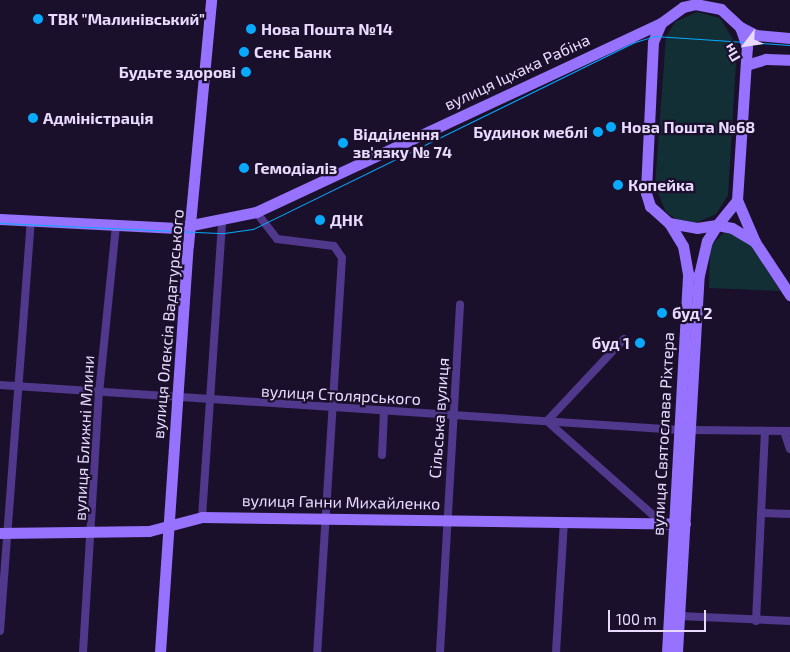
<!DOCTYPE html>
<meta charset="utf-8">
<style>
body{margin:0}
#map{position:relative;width:790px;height:652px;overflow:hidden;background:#1b102c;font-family:"Exo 2",sans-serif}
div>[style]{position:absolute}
.green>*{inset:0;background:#122f36}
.street>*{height:8px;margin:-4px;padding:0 4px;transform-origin:4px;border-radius:4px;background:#50398d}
.secondary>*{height:11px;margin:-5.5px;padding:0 5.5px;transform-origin:5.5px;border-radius:5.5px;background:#9772ff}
.tram>*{height:1px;margin:-0.5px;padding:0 0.5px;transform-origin:0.5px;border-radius:0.5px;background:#07aaff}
.dots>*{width:14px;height:14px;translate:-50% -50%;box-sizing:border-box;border:2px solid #1b102c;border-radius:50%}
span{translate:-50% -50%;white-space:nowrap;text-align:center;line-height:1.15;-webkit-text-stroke:4.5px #1b102c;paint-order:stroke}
.poi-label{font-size:16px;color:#e8dbff;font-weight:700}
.left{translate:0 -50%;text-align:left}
.right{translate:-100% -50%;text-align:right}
.street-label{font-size:16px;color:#e8dbff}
.north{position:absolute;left:720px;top:20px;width:50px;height:50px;-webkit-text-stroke:4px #1b102c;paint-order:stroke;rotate:239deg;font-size:14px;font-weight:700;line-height:20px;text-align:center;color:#e8dbff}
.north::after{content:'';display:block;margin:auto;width:18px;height:22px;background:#e8dbff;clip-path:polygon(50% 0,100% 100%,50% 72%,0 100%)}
.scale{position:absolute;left:608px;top:610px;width:98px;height:22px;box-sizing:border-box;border:2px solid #e8dbff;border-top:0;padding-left:6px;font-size:15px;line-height:18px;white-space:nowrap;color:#e8dbff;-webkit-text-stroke:4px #1b102c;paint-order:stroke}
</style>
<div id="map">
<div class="green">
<i style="clip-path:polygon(697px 12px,720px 18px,737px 46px,728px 195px,716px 214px,696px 223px,676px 219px,666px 212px,655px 186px,666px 37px,675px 22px)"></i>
<i style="clip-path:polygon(726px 231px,748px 239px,780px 291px,709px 288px,710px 246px)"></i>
</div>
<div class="street">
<i style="left:256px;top:212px;width:34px;rotate:52deg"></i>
<i style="left:277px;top:239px;width:57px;rotate:7deg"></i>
<i style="left:334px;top:246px;width:14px;rotate:56deg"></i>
<i style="left:342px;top:258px;width:395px;rotate:93.6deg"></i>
<i style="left:624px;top:339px;width:112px;rotate:133.2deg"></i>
<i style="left:547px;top:421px;width:155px;rotate:41.6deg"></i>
<i style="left:0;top:385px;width:681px;rotate:3.79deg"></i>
<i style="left:691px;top:430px;width:99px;rotate:0.6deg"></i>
<i style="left:784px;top:431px;width:19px;rotate:72deg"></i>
<i style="left:382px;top:455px;width:44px;rotate:-87.4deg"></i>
<i style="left:761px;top:513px;width:29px;rotate:2deg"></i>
<i style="left:202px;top:517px;width:297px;rotate:-86.1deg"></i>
<i style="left:679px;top:616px;width:111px;rotate:2.6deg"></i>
<i style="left:756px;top:621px;width:189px;rotate:-87.3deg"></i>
<i style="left:0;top:631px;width:411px;rotate:-85.7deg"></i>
<i style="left:83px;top:652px;width:259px;rotate:-86.5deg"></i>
<i style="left:99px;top:393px;width:168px;rotate:-84.2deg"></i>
<i style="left:440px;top:652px;width:348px;rotate:-86.7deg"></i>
<i style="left:556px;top:652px;width:130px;rotate:-86.5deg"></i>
</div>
<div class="secondary">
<i style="left:740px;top:27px;width:18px;rotate:27deg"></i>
<i style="left:756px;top:35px;width:34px;rotate:5deg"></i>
<i style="left:746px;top:65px;width:21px;rotate:-17deg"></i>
<i style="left:766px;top:59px;width:24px;rotate:2deg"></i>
<i style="left:737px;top:200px;width:46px;rotate:66.8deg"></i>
<i style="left:755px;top:242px;width:64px;rotate:56.6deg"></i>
<i style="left:0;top:219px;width:177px;rotate:2.9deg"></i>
<i style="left:177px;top:228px;width:81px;rotate:-11.4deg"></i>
<i style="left:256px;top:212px;width:447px;rotate:-25deg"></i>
<i style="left:0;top:533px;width:149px;rotate:-0.8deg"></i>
<i style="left:149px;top:531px;width:55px;rotate:-14.8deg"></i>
<i style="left:202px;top:517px;width:483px;rotate:0.8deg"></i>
<i style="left:160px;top:652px;width:408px;rotate:-86.1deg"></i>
<i style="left:188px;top:245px;width:246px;rotate:-84.6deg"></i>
<i style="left:667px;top:652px;width:379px;rotate:-86.8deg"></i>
<i style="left:688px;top:274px;width:28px;rotate:-100deg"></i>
<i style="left:683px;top:246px;width:27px;rotate:-121deg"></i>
<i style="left:677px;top:652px;width:378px;rotate:-86.7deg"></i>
<i style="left:699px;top:275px;width:35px;rotate:-77deg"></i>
<i style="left:707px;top:241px;width:19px;rotate:-58deg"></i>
<i style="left:717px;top:225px;width:32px;rotate:-51deg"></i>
<i style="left:737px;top:200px;width:153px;rotate:-86.3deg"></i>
<i style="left:747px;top:47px;width:21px;rotate:-109deg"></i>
<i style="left:740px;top:27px;width:26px;rotate:-137deg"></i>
<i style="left:721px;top:9px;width:25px;rotate:-169deg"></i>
<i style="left:696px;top:4px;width:13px;rotate:167deg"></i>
<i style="left:683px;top:7px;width:27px;rotate:144deg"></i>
<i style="left:661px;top:23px;width:21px;rotate:113deg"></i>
<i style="left:653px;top:42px;width:151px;rotate:92.7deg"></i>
<i style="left:646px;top:193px;width:14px;rotate:73deg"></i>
<i style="left:650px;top:206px;width:25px;rotate:42deg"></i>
<i style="left:669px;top:223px;width:28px;rotate:10deg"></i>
<i style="left:697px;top:228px;width:20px;rotate:-9deg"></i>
<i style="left:717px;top:225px;width:15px;rotate:11deg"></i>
<i style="left:732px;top:228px;width:27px;rotate:31deg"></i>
</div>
<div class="tram">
<i style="left:0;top:223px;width:224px;rotate:2.6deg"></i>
<i style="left:224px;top:233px;width:29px;rotate:-8deg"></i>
<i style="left:253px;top:229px;width:425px;rotate:-26.1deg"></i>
<i style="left:635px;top:42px;width:21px;rotate:-17deg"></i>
<i style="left:655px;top:36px;width:135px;rotate:3.8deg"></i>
</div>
<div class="dots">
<i style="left:38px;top:19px;background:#07aaff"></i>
<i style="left:251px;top:29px;background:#07aaff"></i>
<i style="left:244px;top:52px;background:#07aaff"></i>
<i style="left:246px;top:72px;background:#07aaff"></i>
<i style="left:33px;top:118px;background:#07aaff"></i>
<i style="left:611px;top:127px;background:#07aaff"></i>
<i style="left:598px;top:132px;background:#07aaff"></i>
<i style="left:343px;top:143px;background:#07aaff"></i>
<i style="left:244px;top:168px;background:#07aaff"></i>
<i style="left:618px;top:185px;background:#07aaff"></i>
<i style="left:320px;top:220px;background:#07aaff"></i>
<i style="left:662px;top:313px;background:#07aaff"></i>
<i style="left:640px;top:343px;background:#07aaff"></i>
</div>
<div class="poi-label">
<span class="left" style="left:48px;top:19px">ТВК "Малинівський"</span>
<span class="left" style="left:261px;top:29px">Нова Пошта №14</span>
<span class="left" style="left:254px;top:52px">Сенс Банк</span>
<span class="right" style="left:236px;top:72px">Будьте здорові</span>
<span class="left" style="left:43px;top:118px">Адміністрація</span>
<span class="left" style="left:621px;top:127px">Нова Пошта №68</span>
<span class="right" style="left:588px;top:132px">Будинок меблі</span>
<span class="left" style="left:353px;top:143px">Відділення<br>зв'язку № 74</span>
<span class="left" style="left:254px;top:168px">Гемодіаліз</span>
<span class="left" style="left:628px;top:185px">Копейка</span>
<span class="left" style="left:330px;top:220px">ДНК</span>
<span class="left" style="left:672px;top:313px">буд 2</span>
<span class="right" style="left:630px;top:343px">буд 1</span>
</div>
<div class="street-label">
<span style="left:517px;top:72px;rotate:-25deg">вулиця Іцхака Рабіна</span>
<span style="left:168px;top:324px;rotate:-85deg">вулиця Олексія Вадатурського</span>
<span style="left:341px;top:395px;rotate:3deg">вулиця Столярського</span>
<span style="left:439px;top:418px;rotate:-86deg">Сільська вулиця</span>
<span style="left:663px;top:434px;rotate:-87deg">вулиця Святослава Ріхтера</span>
<span style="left:84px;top:438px;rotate:-87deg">вулиця Ближні Млини</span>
<span style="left:341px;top:502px;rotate:1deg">вулиця Ганни Михайленко</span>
</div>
<div class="north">Пн</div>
<div class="scale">100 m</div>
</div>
